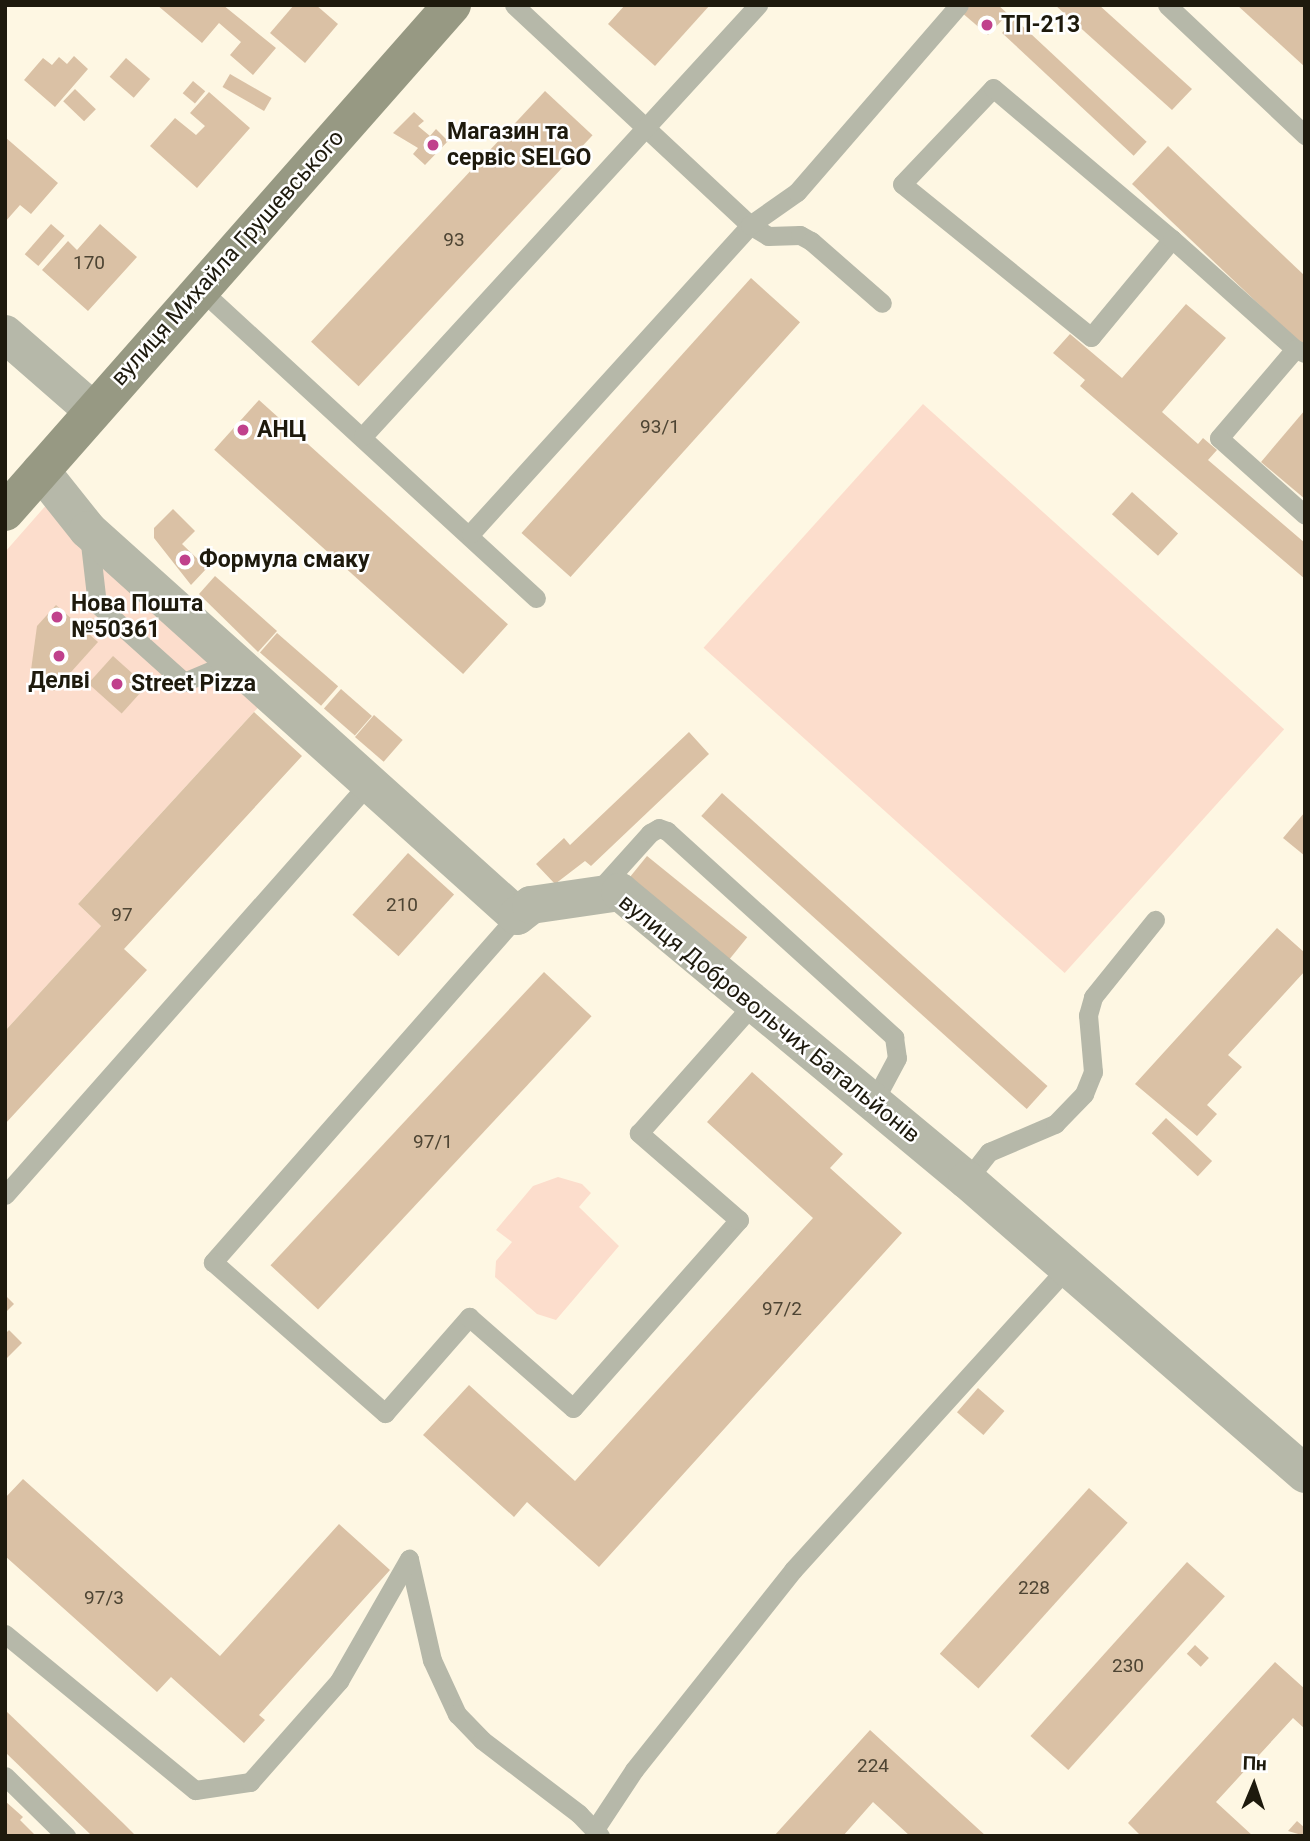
<!DOCTYPE html>
<meta charset="utf-8">
<style>
body{margin:0}
#map{position:relative;width:1310px;height:1841px;overflow:hidden;background:#fef7e3;font-family:Roboto,sans-serif}
div>[style]{position:absolute}
.green>*{inset:0;background:#fcddcc;transform-origin:0 0}
.building>*{inset:0;background:#dac1a5;transform-origin:0 0}
.service>*{height:19px;margin:-9.5px;padding:0 9.5px;transform-origin:9.5px;border-radius:9.5px;background:#b6b8a9}
.minor>*{height:38px;margin:-19px;padding:0 19px;transform-origin:19px;border-radius:19px;background:#b6b8a9}
.secondary>*{height:38px;margin:-19px;padding:0 19px;transform-origin:19px;border-radius:19px;background:#979983}
.dots>*{width:19px;height:19px;translate:-50% -50%;box-sizing:border-box;border:4px solid #fff;border-radius:50%}
span{translate:-50% -50%;white-space:nowrap;text-align:center;line-height:1.15;-webkit-text-stroke:5px #fff;paint-order:stroke}
.number-label{font-size:19px;color:#4d4433}
.number-label span{-webkit-text-stroke-width:0}
.poi-label{font-size:23px;color:#1e1a0d;font-weight:700}
.left{translate:0 -50%;text-align:left}
.street-label{font-size:23px;color:#1e1a0d}
.frame{position:absolute;inset:0;border:7px solid #1e1a0d;pointer-events:none}
.north{position:absolute;left:1219px;top:1750px;width:70px;height:70px;-webkit-text-stroke:5px #fff;paint-order:stroke;rotate:2deg;font-size:19px;font-weight:700;line-height:28px;text-align:center;color:#1e1a0d}
.north::after{content:'';display:block;margin:auto;width:24px;height:32px;background:#1e1a0d;clip-path:polygon(50% 0,100% 100%,50% 72%,0 100%)}
</style>
<div id="map">
<div class="green">
<i style="left:923px;top:404px;width:486px;height:328px;rotate:42deg"></i>
<i style="clip-path:polygon(48px 503px,265px 700px,78px 904px,101px 926px,5px 1031px,5px 552px)"></i>
<i style="clip-path:polygon(558px 1177px,582px 1184px,591px 1193px,579px 1207px,619px 1246px,556px 1320px,537px 1314px,495px 1277px,496px 1261px,512px 1242px,496px 1230px,533px 1186px)"></i>
</div>
<div class="building">
<i style="clip-path:polygon(157px 5px,223px 5px,276px 48px,253px 75px,230px 55px,241px 42px,219px 23px,202px 43px)"></i>
<i style="clip-path:polygon(294px 5px,316px 5px,338px 24px,305px 63px,270px 33px)"></i>
<i style="clip-path:polygon(625px 5px,710px 5px,655px 66px,608px 24px)"></i>
<i style="clip-path:polygon(967px 5px,998px 5px,1008px 14px,988px 35px,961px 12px)"></i>
<i style="clip-path:polygon(1055px 5px,1099px 5px,1192px 89px,1172px 110px)"></i>
<i style="clip-path:polygon(1237px 5px,1305px 5px,1305px 67px)"></i>
<i style="left:1015px;top:19px;width:180px;height:19px;rotate:43deg"></i>
<i style="clip-path:polygon(74px 56px,88px 69px,55px 107px,24px 80px,43px 58px,52px 65px,59px 57px,67px 64px)"></i>
<i style="left:126px;top:58px;width:32px;height:25px;rotate:41deg"></i>
<i style="left:230px;top:74px;width:48px;height:15px;rotate:30deg"></i>
<i style="left:193px;top:81px;width:16px;height:16px;rotate:40deg"></i>
<i style="left:75px;top:89px;width:29px;height:17px;rotate:44deg"></i>
<i style="left:545px;top:91px;width:65px;height:343px;rotate:43deg"></i>
<i style="clip-path:polygon(209px 92px,250px 128px,197px 188px,150px 146px,175px 118px,196px 135px,205px 126px,190px 113px)"></i>
<i style="clip-path:polygon(414px 112px,424px 121px,418px 126px,430px 136px,436px 129px,448px 141px,425px 165px,413px 154px,418px 148px,393px 133px)"></i>
<i style="clip-path:polygon(5px 137px,58px 183px,31px 214px,20px 205px,5px 222px)"></i>
<i style="clip-path:polygon(1168px 146px,1305px 276px,1305px 348px,1132px 184px)"></i>
<i style="left:51px;top:224px;width:18px;height:40px;rotate:41deg"></i>
<i style="clip-path:polygon(100px 224px,137px 257px,88px 311px,42px 270px,68px 241px,77px 250px)"></i>
<i style="left:751px;top:278px;width:66px;height:343px;rotate:42deg"></i>
<i style="clip-path:polygon(1186px 304px,1226px 338px,1162px 412px,1198px 444px,1203px 438px,1217px 450px,1208px 460px,1305px 543px,1305px 579px,1080px 386px,1085px 380px,1053px 353px,1070px 334px,1122px 378px)"></i>
<i style="left:259px;top:400px;width:335px;height:67px;rotate:42deg"></i>
<i style="clip-path:polygon(1305px 410px,1305px 499px,1261px 462px)"></i>
<i style="left:1132px;top:492px;width:62px;height:30px;rotate:42deg"></i>
<i style="clip-path:polygon(173px 509px,195px 531px,182px 544px,207px 568px,191px 585px,154px 538px,154px 528px)"></i>
<i style="clip-path:polygon(215px 576px,277px 631px,258px 652px,199px 594px)"></i>
<i style="clip-path:polygon(56px 605px,98px 642px,54px 691px,31px 670px,37px 626px)"></i>
<i style="left:277px;top:633px;width:81px;height:26px;rotate:41deg"></i>
<i style="left:113px;top:656px;width:45px;height:37px;rotate:42deg"></i>
<i style="left:341px;top:689px;width:41px;height:26px;rotate:41deg"></i>
<i style="clip-path:polygon(254px 712px,302px 756px,124px 949px,147px 970px,5px 1124px,5px 1031px,101px 926px,78px 904px)"></i>
<i style="left:374px;top:715px;width:38px;height:29px;rotate:41deg"></i>
<i style="clip-path:polygon(689px 732px,709px 754px,591px 866px,585px 861px,555px 884px,536px 864px,564px 838px,570px 845px)"></i>
<i style="left:722px;top:793px;width:438px;height:31px;rotate:42deg"></i>
<i style="clip-path:polygon(1305px 812px,1305px 856px,1283px 838px)"></i>
<i style="left:408px;top:853px;width:62px;height:83px;rotate:42deg"></i>
<i style="left:647px;top:856px;width:129px;height:29px;rotate:39deg"></i>
<i style="clip-path:polygon(1277px 928px,1305px 953px,1305px 971px,1228px 1055px,1242px 1067px,1207px 1105px,1217px 1114px,1197px 1136px,1135px 1084px)"></i>
<i style="left:544px;top:972px;width:65px;height:401px;rotate:43deg"></i>
<i style="clip-path:polygon(752px 1072px,843px 1154px,830px 1168px,902px 1233px,599px 1567px,527px 1502px,514px 1517px,423px 1435px,469px 1385px,575px 1481px,813px 1218px,707px 1122px)"></i>
<i style="left:1166px;top:1118px;width:63px;height:21px;rotate:43deg"></i>
<i style="clip-path:polygon(5px 1295px,14px 1304px,5px 1313px)"></i>
<i style="clip-path:polygon(9px 1330px,22px 1343px,5px 1360px,5px 1334px)"></i>
<i style="left:978px;top:1388px;width:35px;height:32px;rotate:41deg"></i>
<i style="clip-path:polygon(23px 1479px,220px 1656px,339px 1524px,390px 1570px,259px 1715px,265px 1720px,244px 1743px,171px 1677px,157px 1692px,5px 1556px,5px 1498px)"></i>
<i style="left:1089px;top:1488px;width:52px;height:223px;rotate:42deg"></i>
<i style="left:1187px;top:1562px;width:51px;height:234px;rotate:42deg"></i>
<i style="left:1195px;top:1645px;width:19px;height:12px;rotate:43deg"></i>
<i style="clip-path:polygon(1275px 1662px,1305px 1689px,1305px 1729px,1293px 1718px,1216px 1802px,1253px 1836px,1141px 1836px,1128px 1823px)"></i>
<i style="clip-path:polygon(5px 1710px,123px 1823px,136px 1836px,90px 1834px,5px 1752px)"></i>
<i style="clip-path:polygon(870px 1730px,986px 1836px,910px 1836px,873px 1802px,843px 1836px,774px 1836px)"></i>
<i style="clip-path:polygon(5px 1801px,23px 1817px,20px 1820px,36px 1836px,5px 1836px)"></i>
<i style="clip-path:polygon(1297px 1821px,1305px 1828px,1305px 1836px,1288px 1831px)"></i>
</div>
<div class="service">
<i style="left:514px;top:5px;width:323px;rotate:43deg"></i>
<i style="left:750px;top:225px;width:21px;rotate:31deg"></i>
<i style="left:768px;top:236px;width:32px;rotate:-2deg"></i>
<i style="left:800px;top:235px;width:13px;rotate:29deg"></i>
<i style="left:811px;top:241px;width:94px;rotate:41.1deg"></i>
<i style="left:1167px;top:5px;width:190px;rotate:43.3deg"></i>
<i style="left:1172px;top:239px;width:127px;rotate:129.6deg"></i>
<i style="left:1091px;top:337px;width:243px;rotate:-141deg"></i>
<i style="left:902px;top:184px;width:132px;rotate:-46.5deg"></i>
<i style="left:993px;top:88px;width:234px;rotate:40.2deg"></i>
<i style="left:1172px;top:239px;width:165px;rotate:41.8deg"></i>
<i style="left:1295px;top:349px;width:11px;rotate:22deg"></i>
<i style="left:201px;top:290px;width:455px;rotate:42.6deg"></i>
<i style="left:1295px;top:349px;width:117px;rotate:130.5deg"></i>
<i style="left:1219px;top:438px;width:115px;rotate:41.8deg"></i>
<i style="left:363px;top:436px;width:585px;rotate:-47.5deg"></i>
<i style="left:471px;top:533px;width:416px;rotate:-47.8deg"></i>
<i style="left:750px;top:225px;width:57px;rotate:-35.1deg"></i>
<i style="left:797px;top:192px;width:247px;rotate:-49.1deg"></i>
<i style="left:89px;top:535px;width:69px;rotate:83.4deg"></i>
<i style="left:97px;top:604px;width:117px;rotate:41.9deg"></i>
<i style="left:184px;top:682px;width:54px;rotate:-22.8deg"></i>
<i style="left:596px;top:893px;width:81px;rotate:-48deg"></i>
<i style="left:650px;top:833px;width:10px;rotate:-29deg"></i>
<i style="left:659px;top:828px;width:9px;rotate:21deg"></i>
<i style="left:667px;top:831px;width:307px;rotate:42.2deg"></i>
<i style="left:894px;top:1037px;width:21px;rotate:82deg"></i>
<i style="left:897px;top:1058px;width:51px;rotate:118.1deg"></i>
<i style="left:517px;top:916px;width:461px;rotate:131.3deg"></i>
<i style="left:213px;top:1262px;width:229px;rotate:41.3deg"></i>
<i style="left:385px;top:1413px;width:128px;rotate:-48.8deg"></i>
<i style="left:469px;top:1317px;width:138px;rotate:41.2deg"></i>
<i style="left:573px;top:1408px;width:251px;rotate:-48.6deg"></i>
<i style="left:739px;top:1220px;width:133px;rotate:-139deg"></i>
<i style="left:639px;top:1133px;width:175px;rotate:-48.5deg"></i>
<i style="left:967px;top:1180px;width:36px;rotate:-52deg"></i>
<i style="left:989px;top:1152px;width:72px;rotate:-23deg"></i>
<i style="left:1055px;top:1124px;width:42px;rotate:-46deg"></i>
<i style="left:1084px;top:1094px;width:24px;rotate:-68deg"></i>
<i style="left:1093px;top:1072px;width:57px;rotate:-95deg"></i>
<i style="left:1088px;top:1015px;width:19px;rotate:-74deg"></i>
<i style="left:1093px;top:997px;width:99px;rotate:-51.2deg"></i>
<i style="left:5px;top:1195px;width:550px;rotate:-48.54deg"></i>
<i style="left:409px;top:1559px;width:104px;rotate:77.2deg"></i>
<i style="left:432px;top:1660px;width:60px;rotate:65.2deg"></i>
<i style="left:457px;top:1714px;width:36px;rotate:46deg"></i>
<i style="left:482px;top:1740px;width:122px;rotate:37.3deg"></i>
<i style="left:579px;top:1814px;width:30px;rotate:46deg"></i>
<i style="left:5px;top:1634px;width:246px;rotate:39.4deg"></i>
<i style="left:195px;top:1790px;width:56px;rotate:-8.3deg"></i>
<i style="left:250px;top:1782px;width:135px;rotate:-48.6deg"></i>
<i style="left:339px;top:1681px;width:141px;rotate:-60.2deg"></i>
<i style="left:5px;top:1776px;width:86px;rotate:44.5deg"></i>
<i style="left:595px;top:1829px;width:71px;rotate:-56.5deg"></i>
<i style="left:634px;top:1770px;width:256px;rotate:-51.5deg"></i>
<i style="left:793px;top:1570px;width:408px;rotate:-47.8deg"></i>
</div>
<div class="minor">
<i style="left:5px;top:334px;width:116px;rotate:41.1deg"></i>
<i style="left:41px;top:471px;width:75px;rotate:51.5deg"></i>
<i style="left:88px;top:530px;width:577px;rotate:41.98deg"></i>
<i style="left:517px;top:916px;width:18px;rotate:-38deg"></i>
<i style="left:531px;top:905px;width:90px;rotate:-8.3deg"></i>
<i style="left:620px;top:892px;width:451px;rotate:39.7deg"></i>
<i style="left:967px;top:1180px;width:448px;rotate:41deg"></i>
</div>
<div class="secondary">
<i style="left:5px;top:512px;width:676px;rotate:-48.6deg"></i>
</div>
<div class="dots">
<i style="left:987px;top:25px;background:#c0418c"></i>
<i style="left:433px;top:145px;background:#c0418c"></i>
<i style="left:243px;top:430px;background:#c0418c"></i>
<i style="left:185px;top:560px;background:#c0418c"></i>
<i style="left:57px;top:617px;background:#c0418c"></i>
<i style="left:59px;top:656px;background:#c0418c"></i>
<i style="left:117px;top:684px;background:#c0418c"></i>
</div>
<div class="number-label">
<span style="left:454px;top:240px">93</span>
<span style="left:89px;top:263px">170</span>
<span style="left:660px;top:427px">93/1</span>
<span style="left:402px;top:905px">210</span>
<span style="left:122px;top:915px">97</span>
<span style="left:433px;top:1142px">97/1</span>
<span style="left:782px;top:1309px">97/2</span>
<span style="left:1034px;top:1588px">228</span>
<span style="left:104px;top:1598px">97/3</span>
<span style="left:1128px;top:1666px">230</span>
<span style="left:873px;top:1766px">224</span>
</div>
<div class="poi-label">
<span class="left" style="left:1001px;top:25px">ТП-213</span>
<span class="left" style="left:447px;top:145px">Магазин та<br>сервіс SELGO</span>
<span class="left" style="left:257px;top:430px">АНЦ</span>
<span class="left" style="left:199px;top:560px">Формула смаку</span>
<span class="left" style="left:71px;top:617px">Нова Пошта<br>№50361</span>
<span style="left:59px;top:681px">Делві</span>
<span class="left" style="left:131px;top:684px">Street Pizza</span>
</div>
<div class="street-label">
<span style="left:228px;top:258px;rotate:-48deg">вулиця Михайла Грушевського</span>
<span style="left:769px;top:1019px;rotate:39deg">вулиця Добровольчих Батальйонів</span>
</div>
<div class="frame"></div>
<div class="north">Пн</div>
</div>
